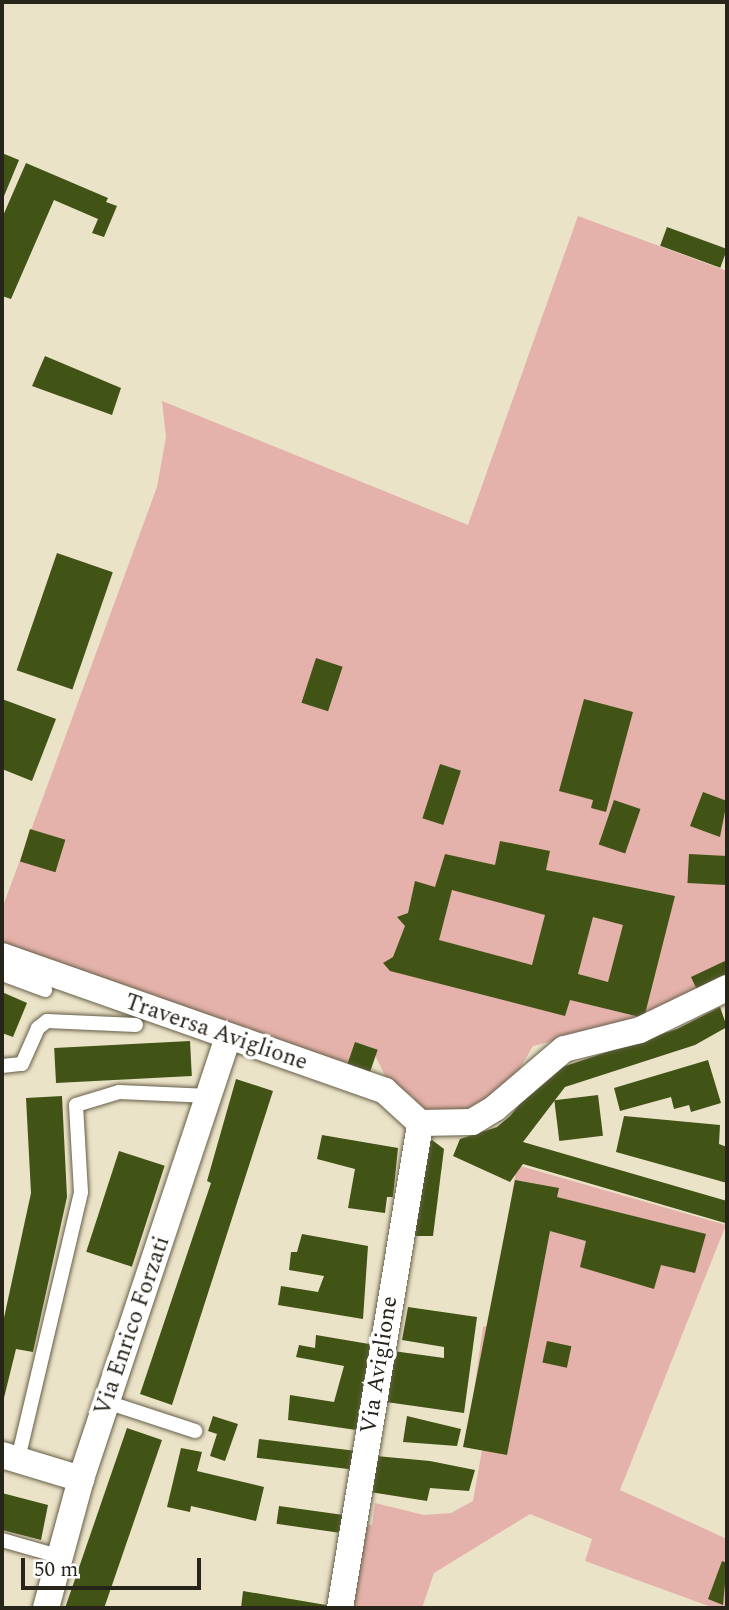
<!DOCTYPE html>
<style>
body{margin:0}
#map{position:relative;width:729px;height:1610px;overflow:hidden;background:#ebe3c8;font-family:Spectral,serif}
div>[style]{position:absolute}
.green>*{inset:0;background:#e4b2aa}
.building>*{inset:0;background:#415415;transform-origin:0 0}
.roads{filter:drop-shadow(0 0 2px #655e47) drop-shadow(0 0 2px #655e47)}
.lane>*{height:14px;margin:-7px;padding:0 7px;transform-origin:7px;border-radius:7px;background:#fff}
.street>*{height:26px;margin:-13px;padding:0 13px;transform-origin:13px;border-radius:13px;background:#fff}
span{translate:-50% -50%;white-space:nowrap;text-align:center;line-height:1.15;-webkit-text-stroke:7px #fff;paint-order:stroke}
.street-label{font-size:23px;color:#27241a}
.frame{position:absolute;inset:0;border:4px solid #27241a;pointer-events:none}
.scale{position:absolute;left:21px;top:1558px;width:180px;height:32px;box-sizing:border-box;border:4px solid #27241a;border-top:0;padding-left:9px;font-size:21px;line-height:24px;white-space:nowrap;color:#27241a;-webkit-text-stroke:5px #fff;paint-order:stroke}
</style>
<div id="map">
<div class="green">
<i style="clip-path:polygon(578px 216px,727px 271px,727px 976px,640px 1019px,533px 1046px,516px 1075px,485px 1105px,460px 1115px,426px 1115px,412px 1096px,388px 1082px,374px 1053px,363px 1081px,2px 952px,2px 909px,157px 487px,166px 437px,162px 401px,468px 525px)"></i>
<i style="clip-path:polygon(517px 1165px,726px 1225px,620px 1490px,727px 1539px,727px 1608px,714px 1608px,585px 1561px,592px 1539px,530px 1514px,434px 1573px,422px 1608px,349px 1608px,362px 1525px,372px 1525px,375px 1503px,424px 1515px,451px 1513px,473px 1501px,482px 1450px,466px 1447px,483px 1327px,489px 1325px)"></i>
</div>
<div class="building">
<i style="clip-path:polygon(2px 153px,19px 160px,2px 201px)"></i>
<i style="clip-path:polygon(26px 163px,108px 198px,106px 202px,117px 206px,104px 237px,92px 233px,98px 219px,54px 200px,11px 299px,2px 296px,2px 218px)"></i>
<i style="left:667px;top:227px;width:64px;height:20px;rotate:20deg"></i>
<i style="clip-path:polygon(45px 356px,121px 388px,112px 415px,32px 386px)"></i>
<i style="left:57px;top:553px;width:59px;height:124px;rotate:19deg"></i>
<i style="left:316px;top:658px;width:28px;height:47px;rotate:18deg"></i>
<i style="clip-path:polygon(2px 699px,56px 719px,32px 781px,2px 769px)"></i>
<i style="clip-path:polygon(584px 699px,633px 712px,606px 812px,591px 808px,593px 800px,559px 791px)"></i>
<i style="left:440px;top:764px;width:22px;height:57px;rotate:18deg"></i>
<i style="clip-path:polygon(703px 792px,727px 801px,720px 837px,690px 826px)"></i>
<i style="left:614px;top:800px;width:28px;height:47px;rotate:19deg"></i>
<i style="left:30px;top:829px;width:37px;height:34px;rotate:17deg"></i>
<i style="clip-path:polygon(evenodd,500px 841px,550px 851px,546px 870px,675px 896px,644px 1018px,570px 1000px,565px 1016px,390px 971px,383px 963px,393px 957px,405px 926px,397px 917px,408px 913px,415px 881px,435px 887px,445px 854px,495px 865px,500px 841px,452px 890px,545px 915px,532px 965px,439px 940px,452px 890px,500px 841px,593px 917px,623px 925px,608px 982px,578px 974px,593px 917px)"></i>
<i style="left:689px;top:854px;width:38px;height:29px;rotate:3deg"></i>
<i style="clip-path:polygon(727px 960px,727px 978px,698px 992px,691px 977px)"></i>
<i style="clip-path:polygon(2px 992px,27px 1003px,13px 1037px,2px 1033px)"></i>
<i style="clip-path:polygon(720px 1007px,727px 1027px,695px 1045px,565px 1087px,523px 1142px,727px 1201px,725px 1223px,523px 1164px,510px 1182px,453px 1156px,460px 1139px,497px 1127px,510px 1116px,547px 1072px,677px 1029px)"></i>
<i style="left:190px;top:1041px;width:35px;height:136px;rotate:87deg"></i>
<i style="left:355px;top:1042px;width:24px;height:35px;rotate:19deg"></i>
<i style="clip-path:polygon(708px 1060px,721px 1103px,691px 1112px,689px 1105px,674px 1109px,671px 1097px,620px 1111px,614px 1088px)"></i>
<i style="clip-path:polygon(236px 1079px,273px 1091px,172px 1405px,140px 1394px,211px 1183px,207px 1181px)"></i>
<i style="left:598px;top:1095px;width:41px;height:44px;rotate:83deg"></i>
<i style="clip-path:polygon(62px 1096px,67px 1197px,33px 1352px,16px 1349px,2px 1406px,2px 1327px,31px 1193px,26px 1098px)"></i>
<i style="clip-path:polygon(624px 1116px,720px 1125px,719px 1144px,727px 1147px,727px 1183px,616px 1152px)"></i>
<i style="clip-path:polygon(322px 1135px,398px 1148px,393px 1197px,387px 1197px,385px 1213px,348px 1208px,355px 1169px,317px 1159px)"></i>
<i style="clip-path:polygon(432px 1140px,444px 1149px,433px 1236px,410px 1236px,424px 1143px)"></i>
<i style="left:119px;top:1151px;width:48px;height:106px;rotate:18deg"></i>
<i style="clip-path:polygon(515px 1180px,559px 1188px,557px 1197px,706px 1234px,695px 1273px,661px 1265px,654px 1289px,580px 1267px,586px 1241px,550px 1231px,507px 1455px,463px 1447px)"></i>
<i style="clip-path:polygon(302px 1234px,368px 1246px,363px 1319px,278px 1305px,281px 1286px,318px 1292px,324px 1276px,289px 1270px,291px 1252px,297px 1252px)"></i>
<i style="clip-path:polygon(408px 1307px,477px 1317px,464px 1413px,386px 1402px,393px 1351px,444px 1358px,444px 1347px,402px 1340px)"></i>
<i style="clip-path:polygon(316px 1335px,375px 1345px,363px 1431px,288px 1420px,290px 1395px,334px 1402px,344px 1366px,296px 1357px,299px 1345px,315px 1348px)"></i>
<i style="left:547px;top:1341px;width:25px;height:22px;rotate:12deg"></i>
<i style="clip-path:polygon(213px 1416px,238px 1424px,225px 1461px,210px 1456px,217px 1434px,208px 1431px)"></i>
<i style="clip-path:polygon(407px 1416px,461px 1429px,457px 1446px,403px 1442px)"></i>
<i style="left:127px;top:1428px;width:37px;height:190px;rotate:19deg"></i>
<i style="left:259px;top:1439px;width:96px;height:19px;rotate:7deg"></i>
<i style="clip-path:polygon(181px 1448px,202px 1452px,197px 1471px,264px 1487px,256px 1521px,191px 1506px,190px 1512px,167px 1507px)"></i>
<i style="clip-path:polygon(376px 1456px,430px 1461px,475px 1470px,469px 1491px,430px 1488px,427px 1501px,370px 1492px)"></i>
<i style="clip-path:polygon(2px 1493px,48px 1505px,41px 1540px,2px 1530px)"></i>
<i style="left:279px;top:1506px;width:67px;height:18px;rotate:8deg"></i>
<i style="clip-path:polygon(722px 1561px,727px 1563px,723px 1605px,708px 1599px)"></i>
<i style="clip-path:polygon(243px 1591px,332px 1606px,332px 1608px,241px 1608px)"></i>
</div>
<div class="roads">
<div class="lane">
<i style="left:2px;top:974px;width:46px;rotate:20.4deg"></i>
<i style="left:2px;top:1066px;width:20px;rotate:-6deg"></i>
<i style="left:22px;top:1064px;width:39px;rotate:-66deg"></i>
<i style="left:38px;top:1028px;width:11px;rotate:-38deg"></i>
<i style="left:47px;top:1021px;width:89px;rotate:2.6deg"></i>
<i style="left:107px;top:1402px;width:93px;rotate:18.2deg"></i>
<i style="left:18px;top:1459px;width:274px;rotate:-76.7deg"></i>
<i style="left:81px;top:1192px;width:87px;rotate:-93.3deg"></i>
<i style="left:76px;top:1105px;width:45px;rotate:-16.8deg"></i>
<i style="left:119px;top:1092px;width:91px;rotate:2.5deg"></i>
<i style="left:2px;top:1540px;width:58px;rotate:15.9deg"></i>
</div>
<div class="street">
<i style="left:2px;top:956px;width:406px;rotate:19.4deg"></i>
<i style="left:385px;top:1091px;width:47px;rotate:42.4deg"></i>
<i style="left:420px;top:1123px;width:52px;rotate:-1.1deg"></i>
<i style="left:472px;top:1122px;width:27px;rotate:-31deg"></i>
<i style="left:495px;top:1108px;width:91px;rotate:-40.5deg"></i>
<i style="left:564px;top:1049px;width:78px;rotate:-14deg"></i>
<i style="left:640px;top:1030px;width:97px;rotate:-25.8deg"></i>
<i style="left:2px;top:1455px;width:83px;rotate:16.9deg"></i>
<i style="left:46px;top:1608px;width:134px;rotate:-74.8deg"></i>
<i style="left:81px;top:1479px;width:457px;rotate:-71.6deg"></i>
<i style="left:340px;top:1608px;width:492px;rotate:-80.6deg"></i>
</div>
</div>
<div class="street-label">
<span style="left:216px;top:1033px;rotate:19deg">Traversa Aviglione</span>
<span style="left:133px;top:1326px;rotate:-71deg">Via Enrico Forzati</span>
<span style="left:380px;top:1365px;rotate:-81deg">Via Aviglione</span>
</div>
<div class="frame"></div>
<div class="scale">50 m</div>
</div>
